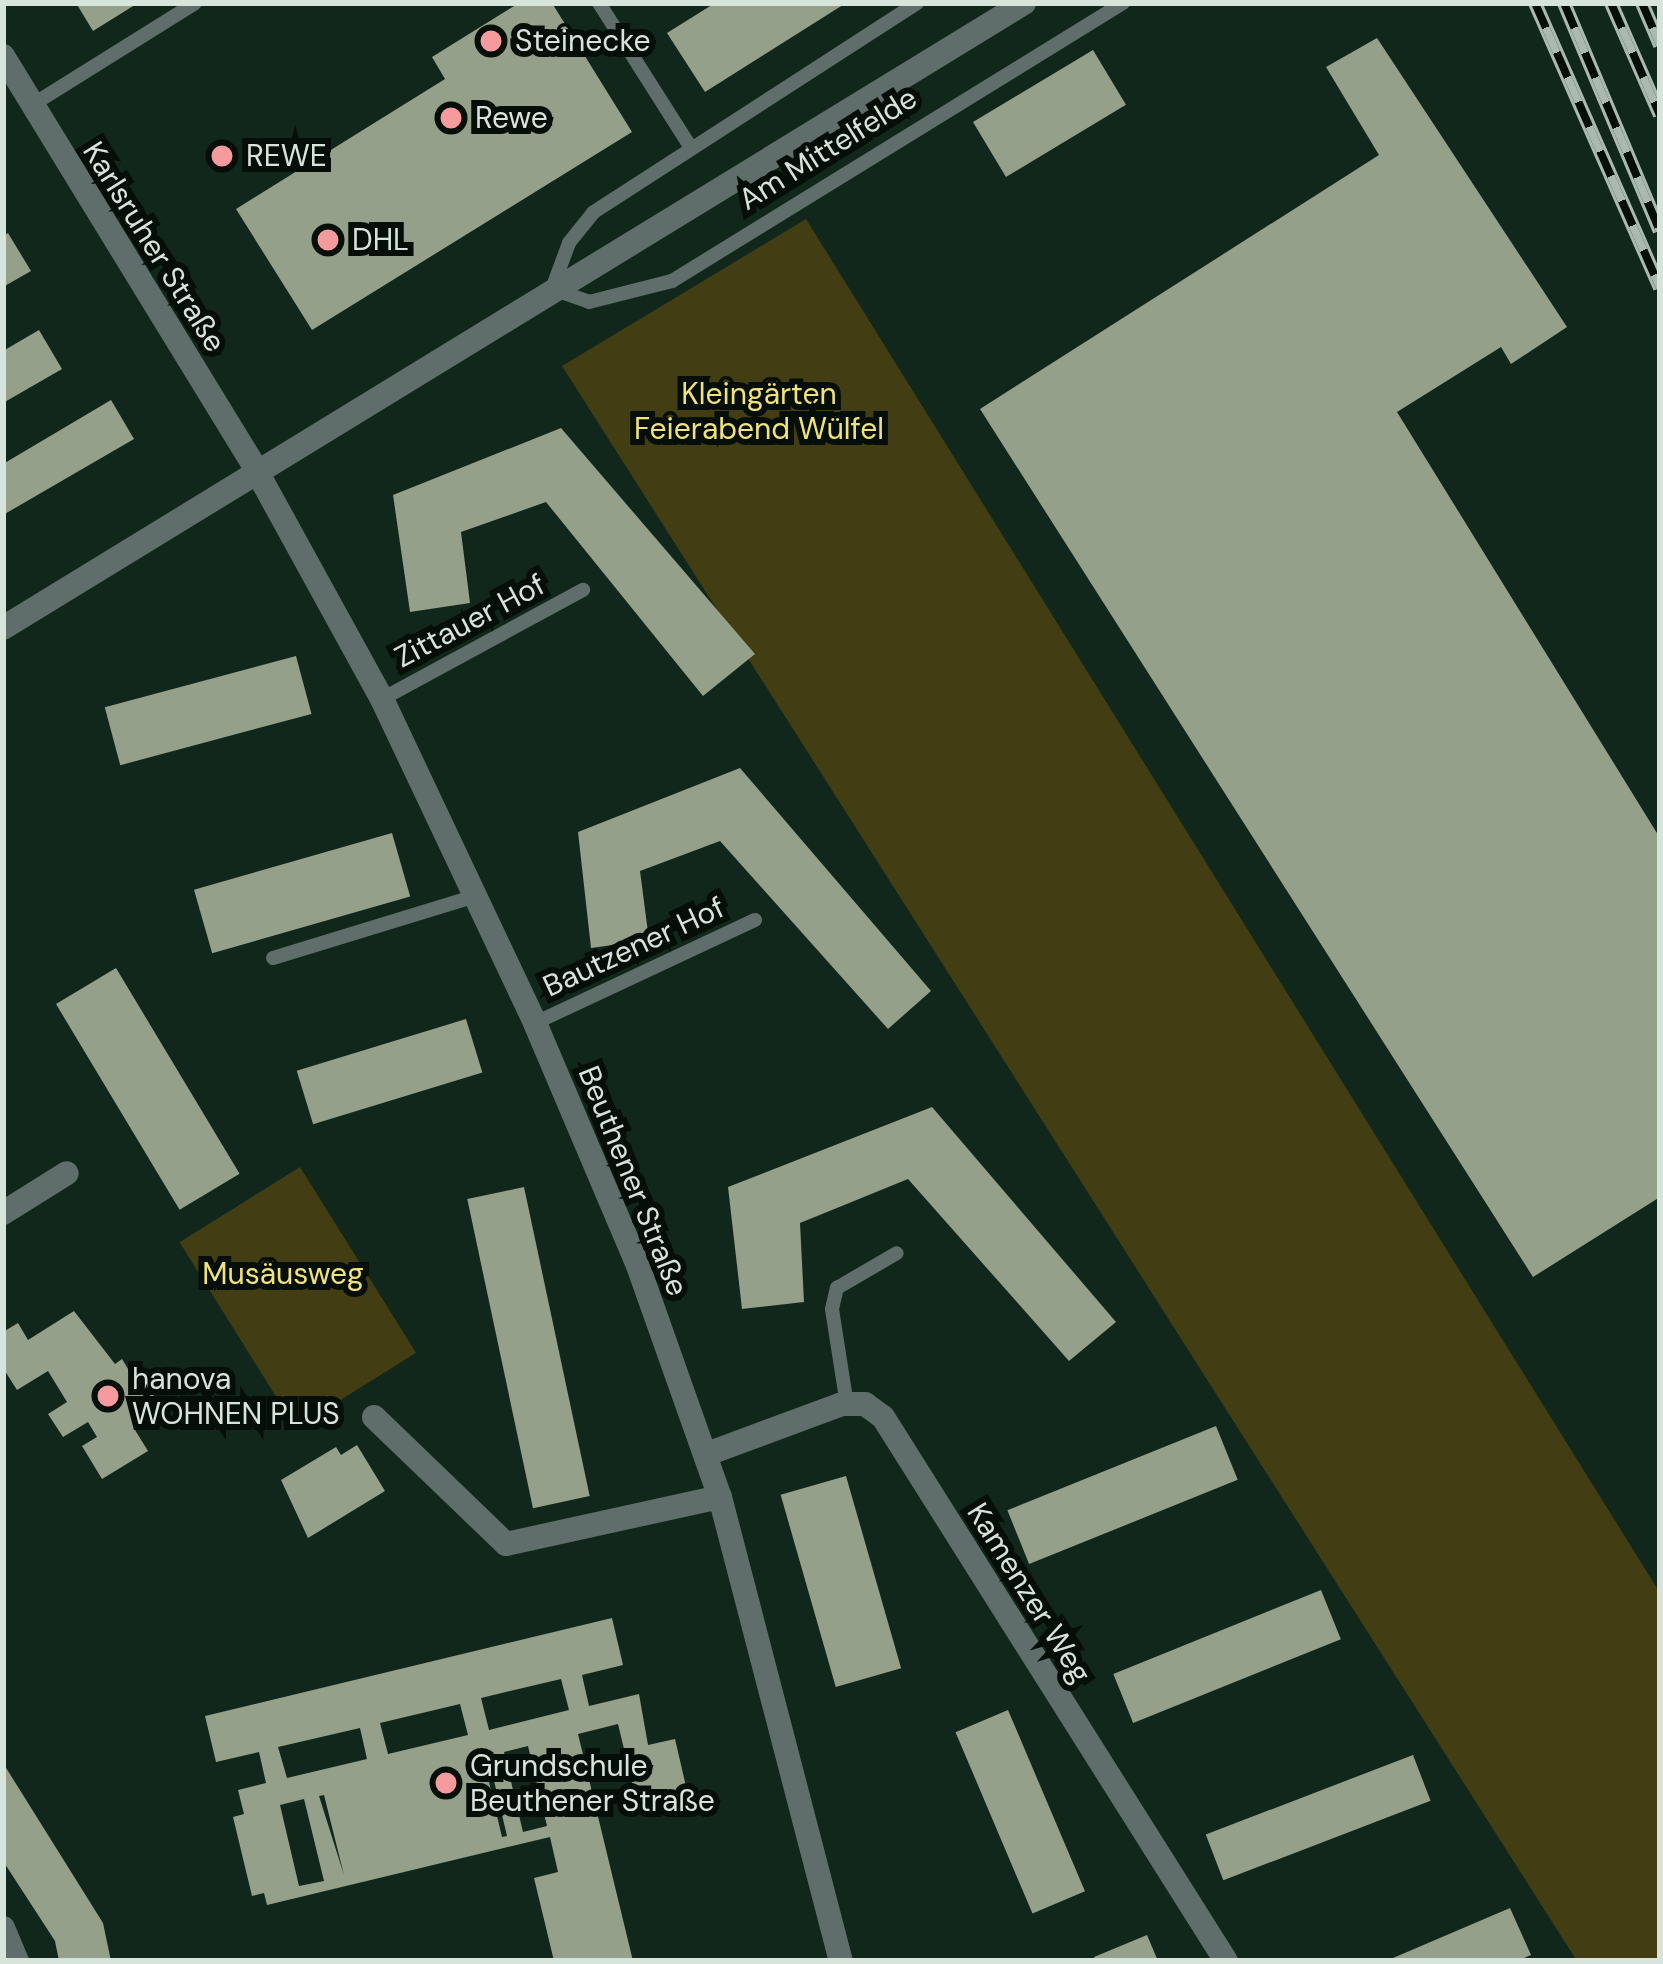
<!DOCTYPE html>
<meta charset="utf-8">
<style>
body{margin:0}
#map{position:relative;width:1663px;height:1964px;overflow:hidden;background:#12271b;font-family:"DM Sans",sans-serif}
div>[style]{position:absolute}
.green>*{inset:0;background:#423d13;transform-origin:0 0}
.building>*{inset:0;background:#94a089;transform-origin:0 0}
.service>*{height:14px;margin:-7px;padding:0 7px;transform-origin:7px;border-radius:7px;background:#5f6d6b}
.minor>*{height:24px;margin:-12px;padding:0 12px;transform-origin:12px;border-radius:12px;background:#5f6d6b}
.tertiary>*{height:24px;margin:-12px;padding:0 12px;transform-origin:12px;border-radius:12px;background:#5f6d6b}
.rail>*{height:14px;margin-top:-7px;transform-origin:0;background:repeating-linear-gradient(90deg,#050e08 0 27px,#abbab1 0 54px);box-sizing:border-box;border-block:3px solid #abbab1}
.dots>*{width:33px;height:33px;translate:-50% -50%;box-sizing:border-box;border:6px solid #050e08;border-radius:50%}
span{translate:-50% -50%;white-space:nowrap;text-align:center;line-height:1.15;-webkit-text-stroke:12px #050e08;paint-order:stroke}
.poi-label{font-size:30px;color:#d7e4dc}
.left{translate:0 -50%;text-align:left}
.street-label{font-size:30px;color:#d7e4dc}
.park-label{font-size:30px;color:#f0e27d}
.frame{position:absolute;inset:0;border:6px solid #d7e4dc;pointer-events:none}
</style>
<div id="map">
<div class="green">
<i style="clip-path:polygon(806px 219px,1660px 1593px,1660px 1961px,1577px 1961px,562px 366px)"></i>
<i style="left:300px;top:1167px;width:219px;height:142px;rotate:58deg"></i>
</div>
<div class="building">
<i style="clip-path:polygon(76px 3px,138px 3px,93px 31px)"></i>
<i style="clip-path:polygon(519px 3px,552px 3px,632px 132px,312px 330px,236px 209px,445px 79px,432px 57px)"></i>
<i style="clip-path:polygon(715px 3px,846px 3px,705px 92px,667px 33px)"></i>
<i style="clip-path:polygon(1377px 38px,1567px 327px,1511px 364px,1501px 347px,1397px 412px,1660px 838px,1660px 1197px,1533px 1277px,980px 409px,1379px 155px,1326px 67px)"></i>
<i style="left:1093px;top:50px;width:64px;height:140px;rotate:59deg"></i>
<i style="clip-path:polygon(8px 233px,31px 271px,3px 287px,3px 236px)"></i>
<i style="clip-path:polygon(39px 330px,62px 369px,3px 403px,3px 351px)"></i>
<i style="clip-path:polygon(111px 400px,134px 439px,3px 515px,3px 464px)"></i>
<i style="clip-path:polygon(561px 428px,755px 654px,703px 696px,546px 502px,461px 532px,470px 603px,410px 612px,393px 495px)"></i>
<i style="left:296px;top:656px;width:60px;height:198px;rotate:75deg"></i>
<i style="clip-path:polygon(740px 768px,931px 991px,888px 1029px,720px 841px,640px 871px,649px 940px,591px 948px,578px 832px)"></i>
<i style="left:392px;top:833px;width:66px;height:206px;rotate:74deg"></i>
<i style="left:116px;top:968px;width:240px;height:70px;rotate:59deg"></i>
<i style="left:466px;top:1019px;width:56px;height:177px;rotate:73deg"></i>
<i style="clip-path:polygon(932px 1107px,1116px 1322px,1069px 1361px,908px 1179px,800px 1223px,804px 1302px,742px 1309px,728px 1187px)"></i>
<i style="left:524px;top:1187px;width:316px;height:58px;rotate:78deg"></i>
<i style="clip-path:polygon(74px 1311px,115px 1364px,122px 1359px,139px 1387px,146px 1383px,164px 1413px,135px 1430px,148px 1451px,102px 1479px,82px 1446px,97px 1437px,88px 1422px,63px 1437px,48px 1414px,67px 1402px,48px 1371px,17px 1390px,3px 1368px,3px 1332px,18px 1323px,28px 1340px)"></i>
<i style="left:1216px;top:1426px;width:58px;height:225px;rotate:68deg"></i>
<i style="clip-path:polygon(357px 1445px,385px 1491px,308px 1538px,281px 1480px,336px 1447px,341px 1455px)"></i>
<i style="left:846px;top:1476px;width:200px;height:68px;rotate:74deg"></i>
<i style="left:1321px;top:1590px;width:53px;height:224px;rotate:68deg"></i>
<i style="clip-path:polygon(evenodd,612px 1618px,623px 1665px,582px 1675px,589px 1706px,639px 1694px,648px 1745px,675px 1739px,688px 1795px,638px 1807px,618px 1724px,578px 1734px,633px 1961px,554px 1961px,534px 1878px,558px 1872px,550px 1837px,267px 1905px,264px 1893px,252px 1896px,233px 1817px,244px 1814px,238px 1790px,266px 1783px,259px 1752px,216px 1762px,205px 1716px,612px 1618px,561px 1679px,569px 1710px,489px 1730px,481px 1698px,561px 1679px,612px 1618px,460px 1704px,468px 1735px,388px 1754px,380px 1723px,460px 1704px,612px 1618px,360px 1728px,367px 1759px,287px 1778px,278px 1747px,360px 1728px,612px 1618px,528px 1746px,547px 1826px,523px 1832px,504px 1752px,528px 1746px,612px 1618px,488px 1755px,507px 1836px,502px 1837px,483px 1757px,488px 1755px,612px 1618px,324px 1795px,344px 1875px,319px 1796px,324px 1795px,612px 1618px,304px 1799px,324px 1881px,299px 1886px,280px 1805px,304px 1799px)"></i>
<i style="left:1008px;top:1710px;width:197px;height:57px;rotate:67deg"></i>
<i style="left:1413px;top:1755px;width:49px;height:222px;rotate:69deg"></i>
<i style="clip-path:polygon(3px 1763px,103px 1923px,111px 1961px,59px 1961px,55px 1941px,3px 1861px)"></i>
<i style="clip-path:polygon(1510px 1908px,1531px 1955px,1517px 1961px,1386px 1961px)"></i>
<i style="clip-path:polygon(1147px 1935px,1158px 1961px,1096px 1961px,1094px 1957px)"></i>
</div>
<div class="service">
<i style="left:599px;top:3px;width:168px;rotate:57.6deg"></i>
<i style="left:917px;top:3px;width:386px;rotate:147.1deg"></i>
<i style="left:593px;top:213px;width:38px;rotate:129deg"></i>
<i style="left:569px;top:243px;width:49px;rotate:110.3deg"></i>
<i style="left:552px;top:289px;width:39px;rotate:19deg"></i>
<i style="left:589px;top:302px;width:86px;rotate:-14.2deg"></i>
<i style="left:672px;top:281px;width:530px;rotate:-31.65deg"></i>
<i style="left:32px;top:105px;width:192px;rotate:-32deg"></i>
<i style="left:382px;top:699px;width:229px;rotate:-28.5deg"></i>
<i style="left:273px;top:958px;width:212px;rotate:-17deg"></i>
<i style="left:535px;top:1023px;width:243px;rotate:-25.1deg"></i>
<i style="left:847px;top:1405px;width:97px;rotate:-98.9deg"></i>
<i style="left:832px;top:1309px;width:22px;rotate:-77deg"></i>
<i style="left:837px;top:1288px;width:69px;rotate:-30.3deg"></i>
</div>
<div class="minor">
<i style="left:255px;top:468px;width:264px;rotate:61.2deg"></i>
<i style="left:382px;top:699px;width:358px;rotate:64.7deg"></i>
<i style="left:535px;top:1023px;width:261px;rotate:67deg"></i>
<i style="left:637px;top:1263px;width:248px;rotate:70.5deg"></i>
<i style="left:720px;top:1497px;width:480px;rotate:75.4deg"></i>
<i style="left:3px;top:1213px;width:75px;rotate:-32deg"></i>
<i style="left:374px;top:1417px;width:183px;rotate:43.9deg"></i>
<i style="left:506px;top:1544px;width:219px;rotate:-12.4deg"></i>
<i style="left:707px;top:1454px;width:144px;rotate:-20.3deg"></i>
<i style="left:842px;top:1404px;width:23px"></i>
<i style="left:865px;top:1404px;width:22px;rotate:36deg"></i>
<i style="left:883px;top:1417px;width:643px;rotate:57.77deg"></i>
<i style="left:3px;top:1928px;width:36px;rotate:67deg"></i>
</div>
<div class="tertiary">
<i style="left:3px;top:56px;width:483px;rotate:58.5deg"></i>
<i style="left:3px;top:628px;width:1197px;rotate:-31.47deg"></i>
</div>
<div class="rail">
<i style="left:1535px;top:3px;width:311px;rotate:66.3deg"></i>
<i style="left:1564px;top:3px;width:247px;rotate:67.2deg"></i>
<i style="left:1611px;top:3px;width:122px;rotate:66.4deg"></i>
<i style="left:1642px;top:3px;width:46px;rotate:66.8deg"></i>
</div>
<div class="dots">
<i style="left:491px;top:41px;background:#f59b9e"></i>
<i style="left:451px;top:118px;background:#f59b9e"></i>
<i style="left:222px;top:156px;background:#f59b9e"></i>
<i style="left:328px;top:240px;background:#f59b9e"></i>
<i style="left:108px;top:1396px;background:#f59b9e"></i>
<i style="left:446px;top:1783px;background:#f59b9e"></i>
</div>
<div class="poi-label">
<span class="left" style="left:515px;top:41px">Steinecke</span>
<span class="left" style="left:475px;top:118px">Rewe</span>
<span class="left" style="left:246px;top:156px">REWE</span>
<span class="left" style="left:352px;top:240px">DHL</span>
<span class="left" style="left:132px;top:1396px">hanova<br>WOHNEN PLUS</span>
<span class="left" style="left:470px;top:1783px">Grundschule<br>Beuthener Straße</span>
</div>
<div class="street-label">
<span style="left:828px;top:149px;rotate:-32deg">Am Mittelfelde</span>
<span style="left:154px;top:247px;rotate:58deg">Karlsruher Straße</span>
<span style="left:470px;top:621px;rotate:-28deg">Zittauer Hof</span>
<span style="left:634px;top:947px;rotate:-25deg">Bautzener Hof</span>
<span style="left:633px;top:1181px;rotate:68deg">Beuthener Straße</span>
<span style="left:1029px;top:1593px;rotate:58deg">Kamenzer Weg</span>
</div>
<div class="park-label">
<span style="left:759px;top:411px">Kleingärten<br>Feierabend Wülfel</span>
<span style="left:283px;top:1274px">Musäusweg</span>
</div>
<div class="frame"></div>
</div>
